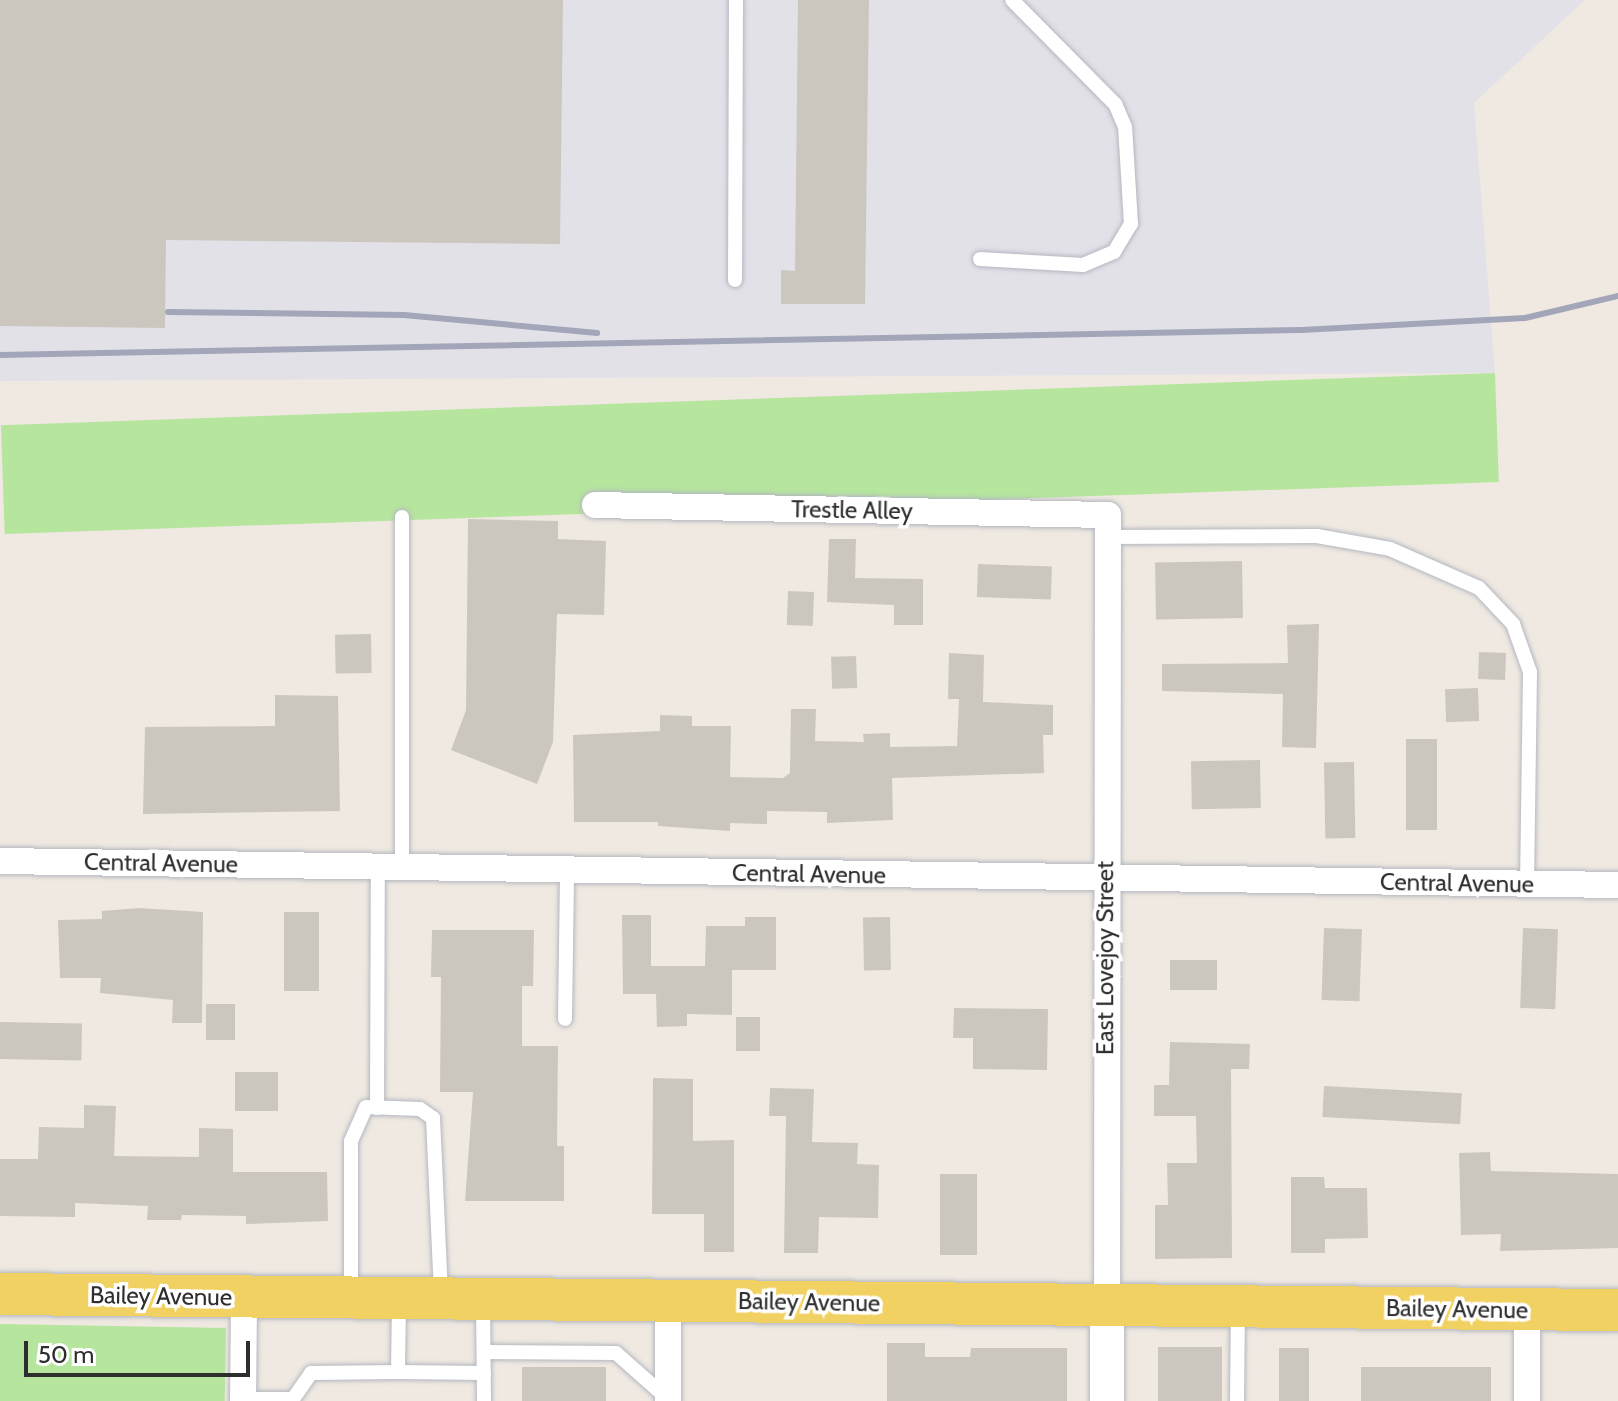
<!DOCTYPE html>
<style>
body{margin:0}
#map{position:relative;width:1618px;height:1401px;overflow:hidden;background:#efe9e1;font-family:Cabin,sans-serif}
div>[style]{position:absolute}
.industrial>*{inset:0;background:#e3e1e8}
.green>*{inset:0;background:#b6e59e;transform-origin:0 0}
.building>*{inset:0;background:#cbc7bf;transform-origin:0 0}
.roads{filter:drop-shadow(0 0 2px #b4b7c1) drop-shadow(0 0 2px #b4b7c1)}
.service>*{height:14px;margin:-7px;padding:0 7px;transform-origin:7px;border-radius:7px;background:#fff}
.minor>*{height:26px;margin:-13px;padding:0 13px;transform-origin:13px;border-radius:13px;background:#fff}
.tertiary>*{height:34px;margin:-17px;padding:0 17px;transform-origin:17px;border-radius:17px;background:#fff}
.primary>*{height:42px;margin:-21px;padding:0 21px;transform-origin:21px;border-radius:21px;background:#f2d163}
.rail>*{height:6px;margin:-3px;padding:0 3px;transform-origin:3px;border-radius:3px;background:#a3a6b8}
span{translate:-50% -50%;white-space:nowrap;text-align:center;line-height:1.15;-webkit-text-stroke:7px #fff;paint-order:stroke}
.street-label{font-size:24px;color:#2e2e2e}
.scale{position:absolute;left:24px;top:1341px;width:226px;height:36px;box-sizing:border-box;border:4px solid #2e2e2e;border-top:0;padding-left:10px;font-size:24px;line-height:28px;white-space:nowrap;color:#2e2e2e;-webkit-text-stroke:6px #fff;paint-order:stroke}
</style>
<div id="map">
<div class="industrial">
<i style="clip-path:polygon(0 0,1585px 0,1474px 103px,1495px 373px,0 381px)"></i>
</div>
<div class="green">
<i style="left:1495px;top:373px;width:109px;height:1495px;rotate:88deg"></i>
<i style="left:0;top:1324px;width:226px;height:77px;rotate:1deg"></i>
</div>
<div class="building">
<i style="clip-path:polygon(0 0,563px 0,560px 244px,166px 240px,165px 328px,0 326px)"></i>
<i style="clip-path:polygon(798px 0,869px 0,865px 304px,781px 304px,781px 270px,795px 271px)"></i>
<i style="clip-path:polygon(468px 519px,558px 521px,558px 539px,606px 541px,604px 615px,557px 614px,553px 742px,537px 784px,451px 750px,466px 710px)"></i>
<i style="clip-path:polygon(829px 539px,856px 539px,855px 578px,923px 579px,923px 625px,894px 625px,894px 605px,827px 602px)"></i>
<i style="left:1242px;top:561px;width:57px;height:87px;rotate:89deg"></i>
<i style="left:978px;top:564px;width:74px;height:33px;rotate:2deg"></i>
<i style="left:788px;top:591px;width:26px;height:34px;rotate:2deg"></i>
<i style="clip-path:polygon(1319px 624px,1316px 748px,1282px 747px,1283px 694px,1162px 691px,1162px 664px,1288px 663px,1287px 625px)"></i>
<i style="left:371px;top:634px;width:39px;height:36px;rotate:89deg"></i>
<i style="left:1479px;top:652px;width:27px;height:27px;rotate:2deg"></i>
<i style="clip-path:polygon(949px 653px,984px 655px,983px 702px,1053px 705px,1053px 735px,1043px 735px,1044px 773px,892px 778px,893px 820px,827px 823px,827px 812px,767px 811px,767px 824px,730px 823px,730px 831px,658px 826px,658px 822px,574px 822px,573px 735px,660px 731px,660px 715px,692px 716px,692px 726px,731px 726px,730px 777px,783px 778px,790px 773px,791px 709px,816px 709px,815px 741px,864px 742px,863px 734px,890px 733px,890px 747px,957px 746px,959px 699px,948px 699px)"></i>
<i style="left:856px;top:656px;width:32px;height:25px;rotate:88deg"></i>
<i style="left:1478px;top:688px;width:33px;height:33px;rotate:88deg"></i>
<i style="clip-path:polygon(275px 695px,338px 696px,340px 811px,143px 814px,145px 727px,275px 726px)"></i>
<i style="left:1406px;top:739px;width:31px;height:91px"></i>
<i style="left:1260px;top:760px;width:48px;height:69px;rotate:89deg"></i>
<i style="left:1354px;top:762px;width:76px;height:30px;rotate:89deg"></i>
<i style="clip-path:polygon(139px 908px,203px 912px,202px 1023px,172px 1023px,173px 1000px,100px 993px,101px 978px,60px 978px,58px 920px,102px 919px,102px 911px)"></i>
<i style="left:284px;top:912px;width:35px;height:79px"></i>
<i style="clip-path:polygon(622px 915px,651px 915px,651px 966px,705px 966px,706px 926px,745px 926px,745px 917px,776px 917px,776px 970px,732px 970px,732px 1015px,687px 1014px,687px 1026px,657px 1027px,656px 994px,623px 994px)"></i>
<i style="left:890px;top:917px;width:53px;height:27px;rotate:89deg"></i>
<i style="left:1324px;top:928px;width:38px;height:72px;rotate:2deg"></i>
<i style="left:1523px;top:928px;width:35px;height:80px;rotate:2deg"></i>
<i style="clip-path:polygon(432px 930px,534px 930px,533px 986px,522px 986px,522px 1046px,558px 1046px,557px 1146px,564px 1146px,564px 1201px,465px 1201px,473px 1092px,440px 1092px,441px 977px,431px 977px)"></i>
<i style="left:1217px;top:960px;width:30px;height:47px;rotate:90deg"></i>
<i style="left:206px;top:1004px;width:29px;height:36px"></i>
<i style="clip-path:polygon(954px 1008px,1048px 1009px,1047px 1070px,973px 1069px,973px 1038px,953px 1038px)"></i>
<i style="left:760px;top:1017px;width:34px;height:24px;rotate:90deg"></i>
<i style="left:0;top:1022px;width:82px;height:37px;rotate:1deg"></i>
<i style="clip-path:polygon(1170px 1042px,1250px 1044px,1249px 1069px,1231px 1069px,1232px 1258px,1155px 1259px,1155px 1205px,1168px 1205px,1167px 1163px,1197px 1163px,1196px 1116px,1154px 1116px,1154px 1085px,1169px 1085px)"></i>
<i style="left:235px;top:1072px;width:43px;height:39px"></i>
<i style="clip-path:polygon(653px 1078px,693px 1079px,693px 1141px,734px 1140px,734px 1252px,704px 1252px,704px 1214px,652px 1214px)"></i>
<i style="left:1324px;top:1086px;width:138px;height:31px;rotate:3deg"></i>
<i style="clip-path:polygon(770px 1088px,814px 1089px,812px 1142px,858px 1143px,857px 1164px,879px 1165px,878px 1218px,819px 1217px,818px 1253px,784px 1253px,786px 1116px,769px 1116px)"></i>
<i style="clip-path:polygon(84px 1105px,116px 1106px,114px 1156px,199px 1157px,199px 1128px,233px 1129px,233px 1172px,327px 1172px,328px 1221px,246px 1224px,246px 1216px,182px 1215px,181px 1220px,147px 1220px,148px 1206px,75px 1203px,75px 1217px,0 1216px,0 1159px,38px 1159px,39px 1127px,84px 1128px)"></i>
<i style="clip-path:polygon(1490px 1152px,1491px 1171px,1618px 1174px,1618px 1248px,1500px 1251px,1501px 1234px,1461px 1235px,1459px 1153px)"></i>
<i style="left:940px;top:1174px;width:37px;height:81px"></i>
<i style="clip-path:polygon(1291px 1177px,1324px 1177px,1325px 1188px,1367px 1188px,1368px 1238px,1325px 1239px,1325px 1253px,1291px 1253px)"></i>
<i style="clip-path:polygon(887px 1343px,925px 1343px,925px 1357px,970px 1357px,971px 1348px,1067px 1348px,1067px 1401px,887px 1401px)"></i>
<i style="left:1158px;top:1347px;width:64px;height:54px"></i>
<i style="left:1279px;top:1348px;width:30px;height:53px"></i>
<i style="left:522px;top:1367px;width:84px;height:34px"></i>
<i style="left:1361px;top:1367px;width:130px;height:34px"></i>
</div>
<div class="roads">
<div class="service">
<i style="left:980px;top:259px;width:103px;rotate:3.3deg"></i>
<i style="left:1083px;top:265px;width:34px;rotate:-23deg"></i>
<i style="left:1114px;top:252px;width:33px;rotate:-59deg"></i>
<i style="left:1131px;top:224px;width:97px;rotate:-93.5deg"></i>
<i style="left:1125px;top:127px;width:25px;rotate:-113deg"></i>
<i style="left:1115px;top:104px;width:146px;rotate:-134.7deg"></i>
<i style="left:735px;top:280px;width:280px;rotate:-89.8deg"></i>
<i style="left:1107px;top:537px;width:210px;rotate:-0.3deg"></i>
<i style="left:1317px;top:536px;width:74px;rotate:10.1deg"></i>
<i style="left:1390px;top:549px;width:97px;rotate:23.7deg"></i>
<i style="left:1479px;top:588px;width:50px;rotate:46.6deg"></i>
<i style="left:1513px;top:624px;width:51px;rotate:70.5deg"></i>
<i style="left:1530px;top:672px;width:211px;rotate:90.8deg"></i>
<i style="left:402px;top:867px;width:350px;rotate:-90deg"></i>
<i style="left:565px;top:1019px;width:149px;rotate:-89.2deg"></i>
<i style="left:377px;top:1108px;width:241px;rotate:-89.8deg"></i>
<i style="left:351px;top:1296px;width:155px;rotate:-90deg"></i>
<i style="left:351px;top:1141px;width:37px;rotate:-66deg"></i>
<i style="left:366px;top:1107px;width:54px;rotate:2.1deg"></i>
<i style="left:420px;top:1109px;width:16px;rotate:35deg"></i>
<i style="left:433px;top:1118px;width:176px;rotate:87.4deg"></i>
<i style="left:483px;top:1304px;width:97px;rotate:89.4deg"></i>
<i style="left:484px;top:1352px;width:132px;rotate:0.4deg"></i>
<i style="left:616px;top:1353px;width:69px;rotate:41.5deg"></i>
<i style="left:398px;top:1372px;width:86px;rotate:0.7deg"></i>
<i style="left:243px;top:1399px;width:50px"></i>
<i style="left:293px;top:1399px;width:32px;rotate:-55deg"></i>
<i style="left:311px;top:1373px;width:87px;rotate:-0.7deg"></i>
<i style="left:398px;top:1372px;width:69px;rotate:-89.2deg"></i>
<i style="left:1237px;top:1401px;width:90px;rotate:-89.4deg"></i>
</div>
<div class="minor">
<i style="left:595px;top:505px;width:513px;rotate:1.12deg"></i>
<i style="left:1108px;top:515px;width:791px;rotate:90.07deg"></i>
<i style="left:0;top:861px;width:1618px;rotate:0.85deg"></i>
<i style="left:668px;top:1301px;width:100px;rotate:90deg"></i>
<i style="left:1527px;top:1310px;width:91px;rotate:90deg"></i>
<i style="left:243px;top:1401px;width:104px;rotate:-89.4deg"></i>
</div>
<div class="tertiary">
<i style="left:1107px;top:1306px;width:95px;rotate:90deg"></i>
</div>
<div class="primary">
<i style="left:0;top:1294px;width:1618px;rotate:0.57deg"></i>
</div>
</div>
<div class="rail">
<i style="left:168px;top:312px;width:236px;rotate:0.7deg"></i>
<i style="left:404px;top:315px;width:194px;rotate:5.3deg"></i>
<i style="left:0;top:355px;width:1302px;rotate:-1.1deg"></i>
<i style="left:1302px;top:330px;width:223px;rotate:-3.1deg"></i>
<i style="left:1525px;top:318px;width:96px;rotate:-13.3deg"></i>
</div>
<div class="street-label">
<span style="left:852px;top:510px;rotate:1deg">Trestle Alley</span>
<span style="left:161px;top:863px;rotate:1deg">Central Avenue</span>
<span style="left:809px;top:874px;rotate:1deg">Central Avenue</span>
<span style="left:1457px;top:883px;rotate:1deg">Central Avenue</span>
<span style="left:1105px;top:958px;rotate:-90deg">East Lovejoy Street</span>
<span style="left:161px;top:1296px;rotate:1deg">Bailey Avenue</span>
<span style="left:809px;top:1302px;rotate:1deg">Bailey Avenue</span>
<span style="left:1457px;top:1309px;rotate:1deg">Bailey Avenue</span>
</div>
<div class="scale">50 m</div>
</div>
